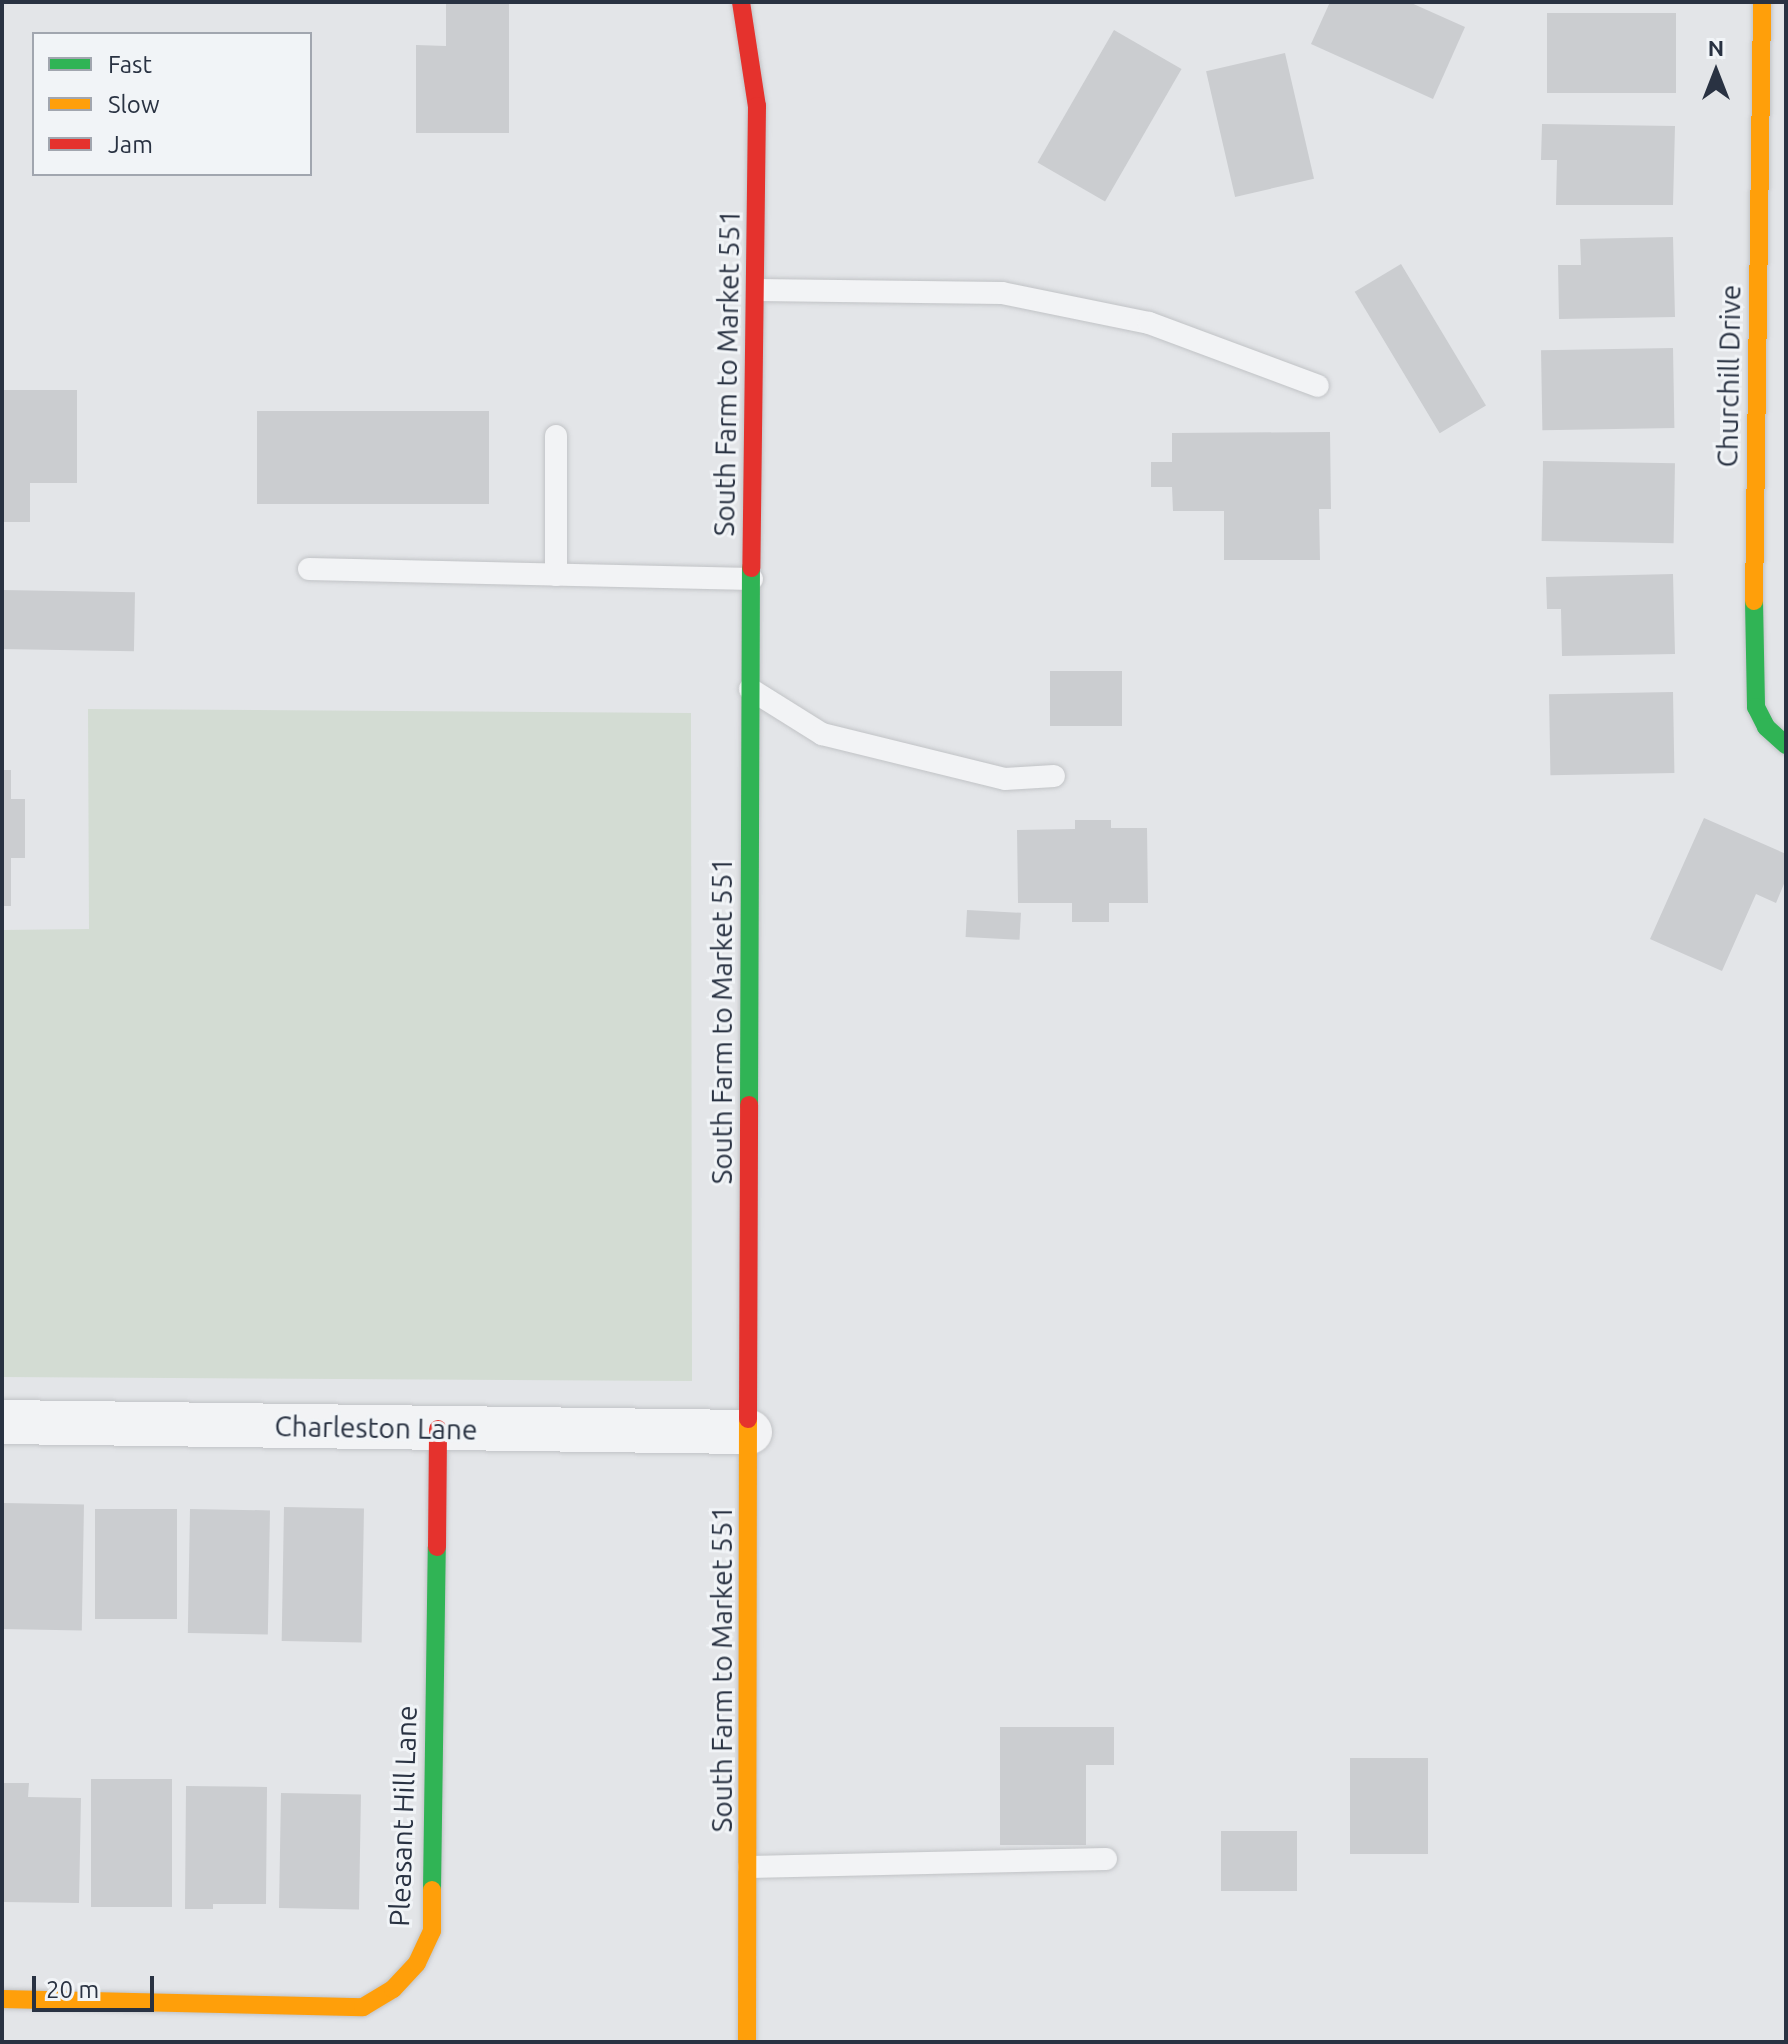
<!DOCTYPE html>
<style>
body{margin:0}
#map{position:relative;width:1788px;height:2044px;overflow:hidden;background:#e3e5e8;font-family:Ubuntu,sans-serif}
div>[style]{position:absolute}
.green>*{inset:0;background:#d3dcd3}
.building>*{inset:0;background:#cbcdd0;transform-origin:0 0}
.roads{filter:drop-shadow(0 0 2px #c1c3c6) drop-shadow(0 0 2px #c1c3c6)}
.lane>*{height:22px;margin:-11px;padding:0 11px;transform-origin:11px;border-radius:11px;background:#f2f3f5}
.street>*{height:44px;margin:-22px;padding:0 22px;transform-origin:22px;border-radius:22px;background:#f2f3f5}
.fast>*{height:18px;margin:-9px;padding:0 9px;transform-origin:9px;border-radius:9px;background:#30b455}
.slow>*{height:18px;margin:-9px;padding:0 9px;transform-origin:9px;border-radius:9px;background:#ff9f0a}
.jam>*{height:18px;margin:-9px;padding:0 9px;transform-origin:9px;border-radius:9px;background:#e5322d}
span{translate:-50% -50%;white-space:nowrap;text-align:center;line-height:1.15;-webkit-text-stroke:6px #f1f4f7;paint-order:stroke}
.street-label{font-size:28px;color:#293242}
.frame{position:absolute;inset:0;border:4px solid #293242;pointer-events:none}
.legend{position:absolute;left:32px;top:32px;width:280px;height:144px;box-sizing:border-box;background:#f1f4f7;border:2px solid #a1a6af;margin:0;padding:10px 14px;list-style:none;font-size:24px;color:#293242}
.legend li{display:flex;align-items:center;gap:16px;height:40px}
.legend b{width:40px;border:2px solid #a1a6af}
.north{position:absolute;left:1676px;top:32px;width:80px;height:80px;-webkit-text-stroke:6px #f1f4f7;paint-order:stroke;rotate:0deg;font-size:22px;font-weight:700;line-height:32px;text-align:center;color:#293242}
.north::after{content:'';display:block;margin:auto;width:28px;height:36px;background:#293242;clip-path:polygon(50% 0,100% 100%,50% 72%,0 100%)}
.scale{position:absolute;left:32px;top:1976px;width:122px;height:36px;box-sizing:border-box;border:4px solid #293242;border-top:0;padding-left:10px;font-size:24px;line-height:28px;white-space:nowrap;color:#293242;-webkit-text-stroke:6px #f1f4f7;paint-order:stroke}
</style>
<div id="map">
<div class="green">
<i style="clip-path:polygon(88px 709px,691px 713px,692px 1381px,2px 1377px,2px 930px,89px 929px)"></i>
</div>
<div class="building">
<i style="clip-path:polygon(446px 2px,509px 2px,509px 133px,416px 133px,416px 45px,446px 46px)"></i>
<i style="clip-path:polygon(1330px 2px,1409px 2px,1465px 27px,1433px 99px,1311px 44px)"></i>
<i style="left:1547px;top:13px;width:129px;height:80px"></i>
<i style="left:1114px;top:30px;width:78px;height:153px;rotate:30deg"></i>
<i style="left:1285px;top:53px;width:129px;height:81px;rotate:77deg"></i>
<i style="clip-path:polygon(1542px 124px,1675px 126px,1673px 205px,1556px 205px,1557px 160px,1541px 160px)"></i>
<i style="clip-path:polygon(1673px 237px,1675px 317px,1559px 319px,1558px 265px,1581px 265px,1580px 239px)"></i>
<i style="left:1401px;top:264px;width:165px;height:54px;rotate:59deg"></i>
<i style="left:1673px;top:348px;width:80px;height:132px;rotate:89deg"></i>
<i style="clip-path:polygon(2px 390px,77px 390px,77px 483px,30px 483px,30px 522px,2px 522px)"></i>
<i style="left:257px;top:411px;width:232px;height:93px"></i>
<i style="clip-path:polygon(1330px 432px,1331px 509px,1319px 509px,1320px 560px,1224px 560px,1224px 511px,1173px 511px,1172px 487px,1151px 487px,1151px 462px,1172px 462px,1172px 433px)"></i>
<i style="left:1543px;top:461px;width:132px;height:80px;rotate:1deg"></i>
<i style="clip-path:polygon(1673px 574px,1675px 654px,1562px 656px,1561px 609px,1547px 609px,1546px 577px)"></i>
<i style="left:2px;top:590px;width:133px;height:59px;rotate:1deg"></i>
<i style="left:1050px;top:671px;width:72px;height:55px"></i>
<i style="left:1673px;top:692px;width:81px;height:124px;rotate:89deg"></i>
<i style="clip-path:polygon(2px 770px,11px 770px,11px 799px,25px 799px,25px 858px,11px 858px,11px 906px,2px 906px)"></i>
<i style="clip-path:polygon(1704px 818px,1786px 854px,1786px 879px,1776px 903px,1756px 894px,1722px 971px,1650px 939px)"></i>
<i style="clip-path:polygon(1075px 820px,1111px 820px,1111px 828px,1147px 828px,1148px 903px,1109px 903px,1109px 922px,1072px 922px,1072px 903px,1018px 903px,1017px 830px,1075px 829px)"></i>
<i style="left:967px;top:910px;width:54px;height:27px;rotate:3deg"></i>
<i style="left:4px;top:1503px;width:80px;height:126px;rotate:1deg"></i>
<i style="left:284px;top:1507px;width:80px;height:134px;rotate:1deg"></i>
<i style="left:95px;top:1509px;width:82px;height:110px"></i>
<i style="left:190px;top:1509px;width:80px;height:124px;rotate:1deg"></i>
<i style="clip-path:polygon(1000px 1727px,1114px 1727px,1114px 1765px,1086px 1765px,1086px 1845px,1000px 1845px)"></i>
<i style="left:1350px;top:1758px;width:78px;height:96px"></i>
<i style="left:172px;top:1779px;width:128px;height:81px;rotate:90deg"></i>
<i style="clip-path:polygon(2px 1783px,29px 1783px,28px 1797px,81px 1798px,79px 1903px,2px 1902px)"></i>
<i style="clip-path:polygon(186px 1786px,267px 1787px,266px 1904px,213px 1904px,213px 1909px,185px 1909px)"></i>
<i style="left:281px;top:1793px;width:80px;height:115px;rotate:1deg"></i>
<i style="left:1221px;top:1831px;width:76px;height:60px"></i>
</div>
<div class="roads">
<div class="lane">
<i style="left:757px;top:290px;width:245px;rotate:0.7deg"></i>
<i style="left:1002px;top:293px;width:150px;rotate:11.5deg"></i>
<i style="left:1149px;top:323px;width:180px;rotate:20.4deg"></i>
<i style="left:556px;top:436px;width:139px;rotate:90deg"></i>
<i style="left:309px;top:569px;width:443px;rotate:1.3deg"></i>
<i style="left:750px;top:689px;width:85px;rotate:32deg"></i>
<i style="left:822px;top:734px;width:188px;rotate:13.8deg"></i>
<i style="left:1005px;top:779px;width:49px;rotate:-3.5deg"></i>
<i style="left:749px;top:1867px;width:357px;rotate:-1.3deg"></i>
</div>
<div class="street">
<i style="left:2px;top:1422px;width:748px;rotate:0.77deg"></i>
</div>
<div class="fast">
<i style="left:1754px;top:601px;width:106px;rotate:88.9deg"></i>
<i style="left:1756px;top:707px;width:22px;rotate:63deg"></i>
<i style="left:1766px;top:727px;width:27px;rotate:42deg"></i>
<i style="left:749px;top:1105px;width:537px;rotate:-89.79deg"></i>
<i style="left:432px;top:1890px;width:343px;rotate:-89.2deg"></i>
</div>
<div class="slow">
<i style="left:1754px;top:601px;width:599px;rotate:-89.23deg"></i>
<i style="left:2px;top:1999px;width:361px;rotate:1.3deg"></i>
<i style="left:363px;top:2007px;width:35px;rotate:-31deg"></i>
<i style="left:393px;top:1989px;width:35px;rotate:-47deg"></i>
<i style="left:417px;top:1963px;width:35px;rotate:-65deg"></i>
<i style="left:432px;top:1931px;width:41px;rotate:-90deg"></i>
<i style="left:747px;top:2042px;width:623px;rotate:-89.91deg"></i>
</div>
<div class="jam">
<i style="left:741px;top:2px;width:105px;rotate:81.3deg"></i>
<i style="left:757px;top:106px;width:462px;rotate:90.7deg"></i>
<i style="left:748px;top:1419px;width:314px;rotate:-89.8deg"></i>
<i style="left:437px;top:1547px;width:118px;rotate:-89.5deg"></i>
</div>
</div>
<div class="street-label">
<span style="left:727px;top:373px;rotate:-89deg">South Farm to Market 551</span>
<span style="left:1729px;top:376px;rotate:-89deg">Churchill Drive</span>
<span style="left:722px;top:1021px;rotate:-90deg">South Farm to Market 551</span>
<span style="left:376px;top:1428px;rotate:1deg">Charleston Lane</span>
<span style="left:722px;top:1669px;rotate:-90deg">South Farm to Market 551</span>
<span style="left:403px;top:1816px;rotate:-88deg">Pleasant Hill Lane</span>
</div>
<div class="frame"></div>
<ul class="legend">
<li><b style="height:10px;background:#30b455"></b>Fast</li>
<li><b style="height:10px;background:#ff9f0a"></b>Slow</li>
<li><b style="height:10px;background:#e5322d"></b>Jam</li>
</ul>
<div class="north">N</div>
<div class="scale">20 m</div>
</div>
